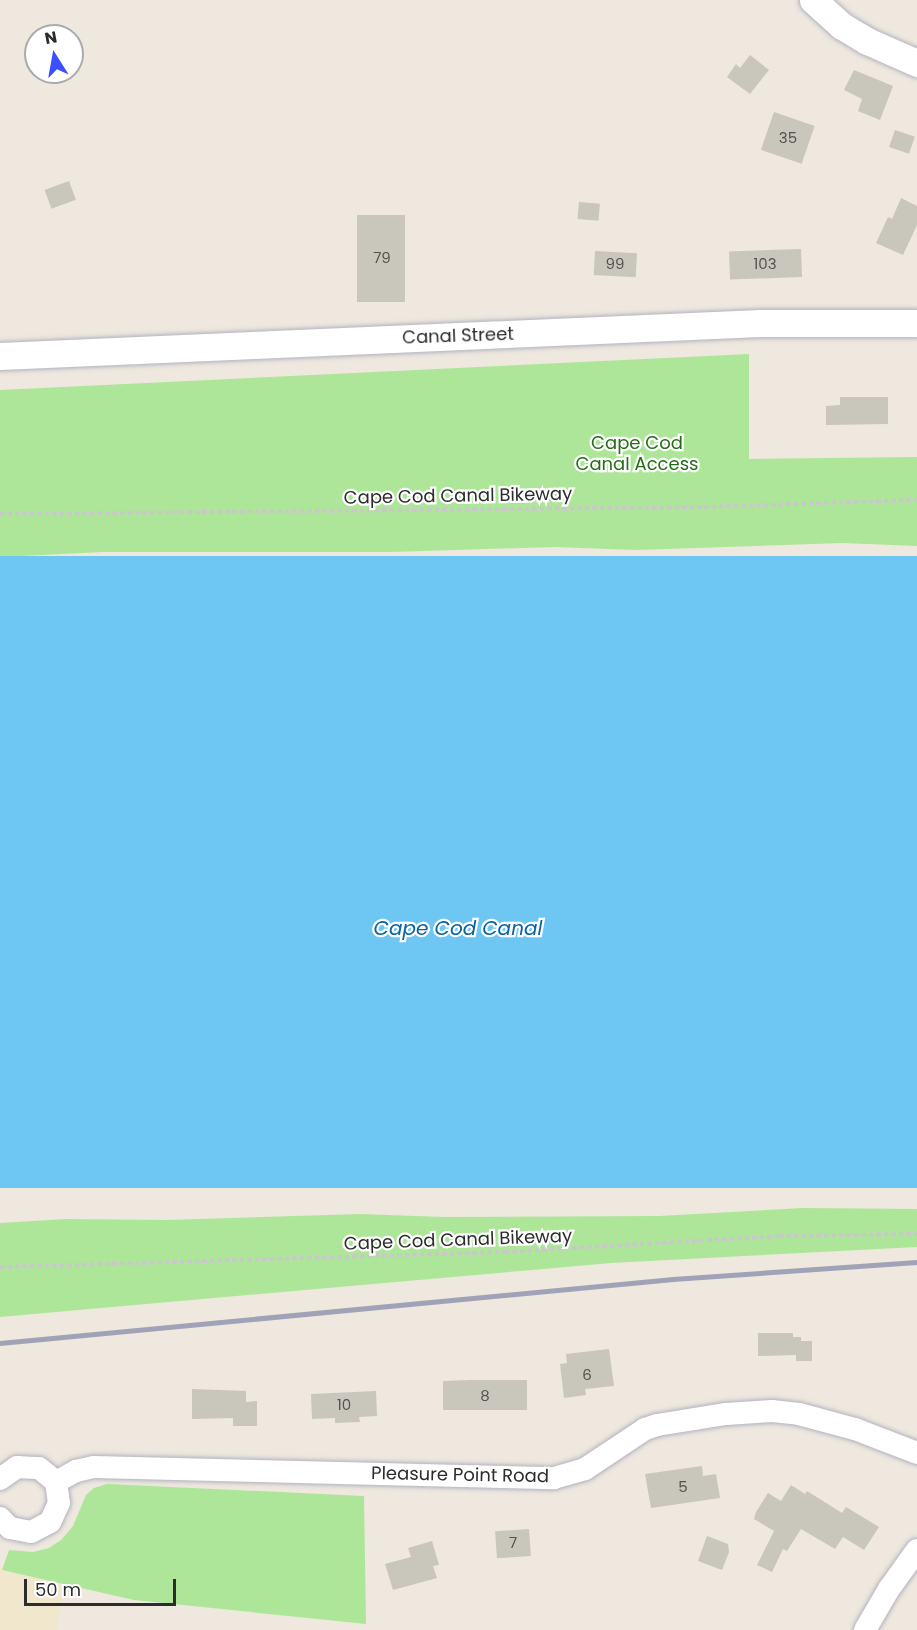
<!DOCTYPE html>
<style>
body{margin:0}
#map{position:relative;width:917px;height:1630px;overflow:hidden;background:#eee8de;font-family:Poppins,sans-serif}
div>[style]{position:absolute}
.education>*{inset:0;background:#f0e7cd}
.green>*{inset:0;background:#aee699}
.water>*{inset:0;background:#6ec6f3;transform-origin:0 0}
.building>*{inset:0;background:#c9c6bc;transform-origin:0 0}
.path>*{height:4px;margin-top:-2px;transform-origin:0;background:repeating-linear-gradient(90deg,#c8c8c8 0 4.5px,transparent 0 7.5px)}
.roads{filter:drop-shadow(0 0 2px #b2b3c0) drop-shadow(0 0 2px #b2b3c0)}
.minor>*{height:22px;margin:-11px;padding:0 11px;transform-origin:11px;border-radius:11px;background:#fff}
.tertiary>*{height:27px;margin:-13.5px;padding:0 13.5px;transform-origin:13.5px;border-radius:13.5px;background:#fff}
.rail>*{height:4.5px;margin:-2.25px;padding:0 2.25px;transform-origin:2.25px;border-radius:2.25px;background:#a0a2b7}
span{translate:-50% -50%;white-space:nowrap;text-align:center;line-height:1.15;-webkit-text-stroke:4.5px #fff;paint-order:stroke}
.number-label{font-size:15px;color:#535250}
.number-label span{-webkit-text-stroke-width:0}
.street-label{font-size:18px;color:#2c2c2c}
.park-label{font-size:18px;color:#246d18}
.water-label{font-size:20px;color:#0963a4;font-style:italic}
.north{position:absolute;left:24px;top:24px;width:60px;height:60px;box-sizing:border-box;background:#fff;border:2px solid #ababab;border-radius:50%;rotate:349deg;font-size:16px;font-weight:700;line-height:24px;text-align:center;color:#2c2c2c}
.north::after{content:'';display:block;margin:auto;width:21px;height:27px;background:#3a51ff;clip-path:polygon(50% 0,100% 100%,50% 72%,0 100%)}
.scale{position:absolute;left:24px;top:1579px;width:152px;height:27px;box-sizing:border-box;border:3px solid #2c2c2c;border-top:0;padding-left:8px;font-size:18px;line-height:21px;white-space:nowrap;color:#2c2c2c;-webkit-text-stroke:4px #fff;paint-order:stroke}
</style>
<div id="map">
<div class="education">
<i style="clip-path:polygon(0 1567px,64px 1581px,57px 1630px,0 1630px)"></i>
</div>
<div class="green">
<i style="clip-path:polygon(749px 354px,749px 459px,917px 457px,917px 546px,842px 543px,636px 550px,554px 547px,391px 552px,103px 552px,0 557px,0 390px)"></i>
<i style="clip-path:polygon(802px 1208px,917px 1209px,917px 1247px,611px 1263px,0 1317px,0 1223px,66px 1219px,166px 1220px,360px 1214px,444px 1217px,659px 1216px)"></i>
<i style="clip-path:polygon(107px 1484px,364px 1496px,366px 1624px,134px 1600px,2px 1570px,9px 1550px,33px 1552px,49px 1548px,61px 1540px,73px 1526px,86px 1495px,94px 1488px)"></i>
</div>
<div class="water">
<i style="left:917px;top:556px;width:632px;height:918px;rotate:90deg"></i>
</div>
<div class="building">
<i style="clip-path:polygon(750px 55px,769px 70px,750px 94px,727px 77px,736px 64px,740px 68px)"></i>
<i style="clip-path:polygon(854px 70px,893px 86px,880px 120px,858px 111px,862px 99px,844px 90px)"></i>
<i style="left:774px;top:112px;width:43px;height:40px;rotate:19deg"></i>
<i style="left:895px;top:130px;width:21px;height:18px;rotate:19deg"></i>
<i style="left:69px;top:181px;width:20px;height:26px;rotate:70deg"></i>
<i style="clip-path:polygon(901px 198px,917px 206px,917px 225px,903px 255px,876px 243px,888px 217px,892px 219px)"></i>
<i style="left:579px;top:202px;width:21px;height:17px;rotate:5deg"></i>
<i style="left:357px;top:215px;width:48px;height:87px"></i>
<i style="left:801px;top:249px;width:28px;height:72px;rotate:88deg"></i>
<i style="left:595px;top:251px;width:42px;height:24px;rotate:3deg"></i>
<i style="clip-path:polygon(840px 397px,888px 397px,888px 424px,826px 425px,826px 406px,840px 405px)"></i>
<i style="clip-path:polygon(758px 1333px,793px 1333px,793px 1337px,801px 1337px,801px 1341px,812px 1341px,812px 1361px,796px 1361px,796px 1355px,758px 1356px)"></i>
<i style="clip-path:polygon(609px 1349px,614px 1386px,585px 1389px,586px 1395px,564px 1398px,560px 1364px,567px 1363px,566px 1354px)"></i>
<i style="clip-path:polygon(471px 1380px,527px 1380px,527px 1410px,443px 1410px,443px 1381px)"></i>
<i style="clip-path:polygon(192px 1389px,246px 1391px,246px 1402px,257px 1401px,257px 1426px,233px 1426px,233px 1418px,192px 1419px)"></i>
<i style="clip-path:polygon(376px 1391px,377px 1416px,359px 1417px,360px 1422px,335px 1423px,335px 1418px,312px 1419px,311px 1394px)"></i>
<i style="clip-path:polygon(702px 1466px,703px 1476px,716px 1474px,720px 1498px,651px 1508px,645px 1474px)"></i>
<i style="clip-path:polygon(791px 1485px,805px 1494px,807px 1491px,842px 1513px,846px 1507px,879px 1527px,864px 1550px,843px 1537px,835px 1549px,801px 1529px,787px 1551px,783px 1549px,772px 1572px,757px 1565px,774px 1531px,754px 1519px,756px 1512px,768px 1493px,781px 1501px)"></i>
<i style="left:529px;top:1529px;width:27px;height:34px;rotate:86deg"></i>
<i style="clip-path:polygon(707px 1536px,728px 1544px,729px 1552px,722px 1570px,698px 1561px)"></i>
<i style="clip-path:polygon(432px 1541px,439px 1565px,433px 1566px,437px 1578px,393px 1590px,385px 1564px,411px 1557px,408px 1548px)"></i>
</div>
<div class="path">
<i style="left:0;top:514px;width:704px;rotate:-0.57deg"></i>
<i style="left:704px;top:507px;width:213px;rotate:-1.9deg"></i>
<i style="left:0;top:1267px;width:505px;rotate:-1.7deg"></i>
<i style="left:505px;top:1252px;width:274px;rotate:-3.3deg"></i>
<i style="left:779px;top:1236px;width:138px;rotate:-0.8deg"></i>
</div>
<div class="roads">
<div class="minor">
<i style="left:0;top:1479px;width:21px;rotate:-35deg"></i>
<i style="left:17px;top:1467px;width:22px;rotate:3deg"></i>
<i style="left:39px;top:1468px;width:22px;rotate:39deg"></i>
<i style="left:56px;top:1482px;width:21px;rotate:82deg"></i>
<i style="left:59px;top:1503px;width:21px;rotate:115deg"></i>
<i style="left:50px;top:1522px;width:21px;rotate:152deg"></i>
<i style="left:31px;top:1532px;width:21px;rotate:-169deg"></i>
<i style="left:10px;top:1528px;width:14px;rotate:-135deg"></i>
<i style="left:56px;top:1482px;width:23px;rotate:-29deg"></i>
<i style="left:76px;top:1471px;width:18px;rotate:-13deg"></i>
<i style="left:94px;top:1467px;width:460px;rotate:1.4deg"></i>
<i style="left:554px;top:1478px;width:32px;rotate:-16deg"></i>
<i style="left:585px;top:1469px;width:72px;rotate:-33.7deg"></i>
<i style="left:645px;top:1429px;width:13px;rotate:-18deg"></i>
<i style="left:657px;top:1425px;width:70px;rotate:-9.1deg"></i>
<i style="left:726px;top:1414px;width:46px;rotate:-3.7deg"></i>
<i style="left:772px;top:1411px;width:27px;rotate:6deg"></i>
<i style="left:799px;top:1414px;width:58px;rotate:15deg"></i>
<i style="left:855px;top:1429px;width:66px;rotate:21.2deg"></i>
<i style="left:865px;top:1630px;width:48px;rotate:-59.7deg"></i>
<i style="left:889px;top:1589px;width:48px;rotate:-54.3deg"></i>
</div>
<div class="tertiary">
<i style="left:813px;top:0;width:39px;rotate:42deg"></i>
<i style="left:842px;top:26px;width:29px;rotate:31deg"></i>
<i style="left:867px;top:41px;width:55px;rotate:23.7deg"></i>
<i style="left:0;top:356px;width:761px;rotate:-2.49deg"></i>
<i style="left:760px;top:323px;width:157px"></i>
</div>
</div>
<div class="rail">
<i style="left:0;top:1343px;width:676px;rotate:-5.43deg"></i>
<i style="left:673px;top:1279px;width:245px;rotate:-4deg"></i>
</div>
<div class="number-label">
<span style="left:788px;top:138px">35</span>
<span style="left:382px;top:258px">79</span>
<span style="left:615px;top:264px">99</span>
<span style="left:765px;top:264px">103</span>
<span style="left:587px;top:1375px">6</span>
<span style="left:485px;top:1396px">8</span>
<span style="left:344px;top:1405px">10</span>
<span style="left:683px;top:1487px">5</span>
<span style="left:513px;top:1543px">7</span>
</div>
<div class="street-label">
<span style="left:458px;top:336px;rotate:-2deg">Canal Street</span>
<span style="left:458px;top:496px;rotate:-1deg">Cape Cod Canal Bikeway</span>
<span style="left:458px;top:1240px;rotate:-2deg">Cape Cod Canal Bikeway</span>
<span style="left:460px;top:1475px;rotate:1deg">Pleasure Point Road</span>
</div>
<div class="park-label">
<span style="left:637px;top:454px">Cape Cod<br>Canal Access</span>
</div>
<div class="water-label">
<span style="left:458px;top:928px">Cape Cod Canal</span>
</div>
<div class="north">N</div>
<div class="scale">50 m</div>
</div>
